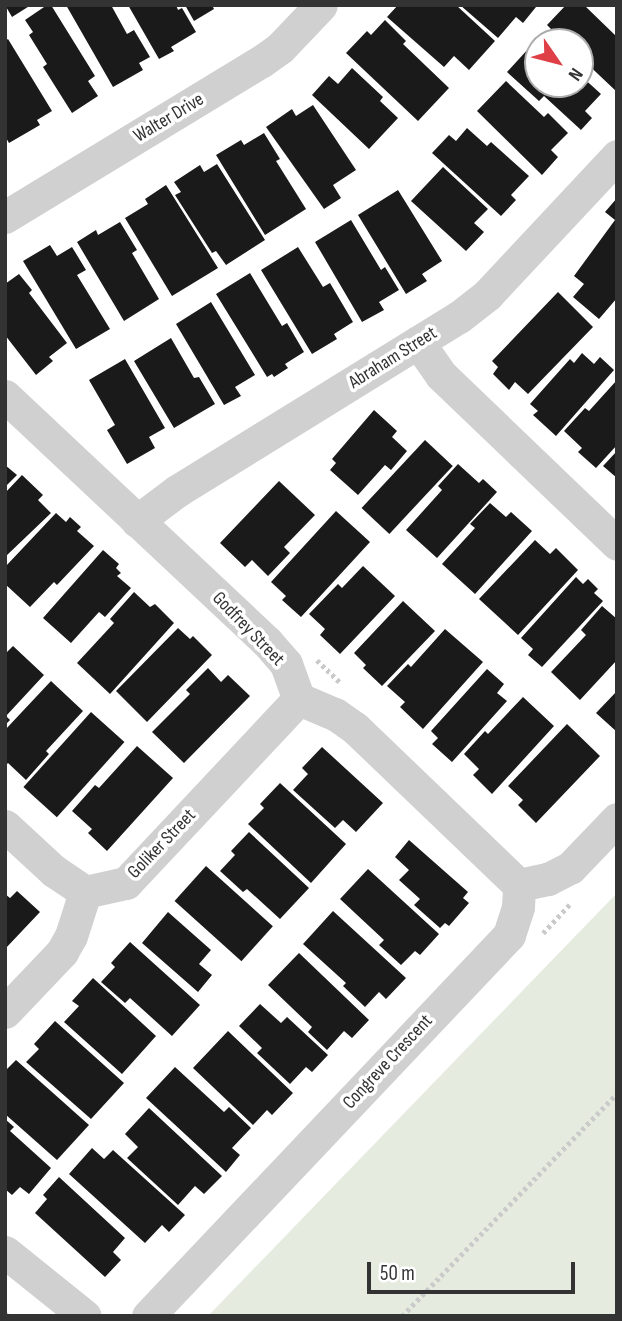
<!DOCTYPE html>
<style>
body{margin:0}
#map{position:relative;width:622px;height:1321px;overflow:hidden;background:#fff;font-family:"Sofia Sans Condensed",sans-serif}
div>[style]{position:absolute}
.green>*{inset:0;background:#e5ebdf}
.building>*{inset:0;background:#1a1a1a;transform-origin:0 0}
.path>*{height:4.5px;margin-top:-2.25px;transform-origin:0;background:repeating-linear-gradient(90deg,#cacaca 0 3.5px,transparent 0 7px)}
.street>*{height:33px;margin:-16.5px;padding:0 16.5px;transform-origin:16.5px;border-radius:16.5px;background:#d0d0d0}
span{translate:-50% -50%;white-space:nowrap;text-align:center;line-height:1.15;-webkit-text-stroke:7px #fff;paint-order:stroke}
.street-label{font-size:19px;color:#333}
.frame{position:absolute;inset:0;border:7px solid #333;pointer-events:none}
.north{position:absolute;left:524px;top:28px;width:70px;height:70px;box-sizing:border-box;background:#fff;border:2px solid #adadad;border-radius:50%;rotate:125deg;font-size:19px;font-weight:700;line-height:28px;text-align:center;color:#333}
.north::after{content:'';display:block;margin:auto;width:24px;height:32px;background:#df3f46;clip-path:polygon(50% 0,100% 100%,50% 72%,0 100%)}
.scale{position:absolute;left:367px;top:1262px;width:208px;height:32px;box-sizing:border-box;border:4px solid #333;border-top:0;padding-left:9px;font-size:21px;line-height:24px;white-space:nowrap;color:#333;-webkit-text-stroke:5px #fff;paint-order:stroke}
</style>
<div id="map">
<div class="green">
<i style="clip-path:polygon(617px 893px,617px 1316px,208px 1316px)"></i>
</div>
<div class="building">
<i style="clip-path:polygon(5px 5px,31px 5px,12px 17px)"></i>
<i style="clip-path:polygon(47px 5px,51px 5px,95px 76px,88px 81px,98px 96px,72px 113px,43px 67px,47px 64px,29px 35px,33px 32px,25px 20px)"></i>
<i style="clip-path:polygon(66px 5px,111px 5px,127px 34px,134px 30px,150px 57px,139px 63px,143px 70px,113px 87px)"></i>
<i style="clip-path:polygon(128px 5px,176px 5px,178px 10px,182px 8px,196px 32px,171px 47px,174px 51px,159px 59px)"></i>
<i style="clip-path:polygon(185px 5px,212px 5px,214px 9px,194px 21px)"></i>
<i style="clip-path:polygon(398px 5px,456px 5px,495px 41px,469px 70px,454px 56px,444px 67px,387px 17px)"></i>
<i style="clip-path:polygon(460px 5px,534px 5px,536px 7px,523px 23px,516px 17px,498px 38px)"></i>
<i style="clip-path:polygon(566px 5px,584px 5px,617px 37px,617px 92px,580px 57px,580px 42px,564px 42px,547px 25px)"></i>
<i style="clip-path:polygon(385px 20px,406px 41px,403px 44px,449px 88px,418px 121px,346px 53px,367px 31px,371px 35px)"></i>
<i style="clip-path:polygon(539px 37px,544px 42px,538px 42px,538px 84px,580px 84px,580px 75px,601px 94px,585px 111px,592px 118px,581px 130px,544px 96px,539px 101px,507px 72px)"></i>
<i style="clip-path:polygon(8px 39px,52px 111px,37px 120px,40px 125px,9px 143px,5px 136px,5px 41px)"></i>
<i style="clip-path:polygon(352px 68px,383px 97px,380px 101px,398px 118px,369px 149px,312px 95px,329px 76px,338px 84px)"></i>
<i style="clip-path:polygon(506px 81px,544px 117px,548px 113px,568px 133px,551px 150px,558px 157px,542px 175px,477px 111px)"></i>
<i style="clip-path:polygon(313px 105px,356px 170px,333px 185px,341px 198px,324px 209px,266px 127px,292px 109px,296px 116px)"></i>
<i style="clip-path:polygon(467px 128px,487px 146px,491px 142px,529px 176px,511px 195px,516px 200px,501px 216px,432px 153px,449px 135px,456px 141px)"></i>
<i style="clip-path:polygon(264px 133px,280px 159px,276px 161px,306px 209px,265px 235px,216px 155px,241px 140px,244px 145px)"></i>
<i style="clip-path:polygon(217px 164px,265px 240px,226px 265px,216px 251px,212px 253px,175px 195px,181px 192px,174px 182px,200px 165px,204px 172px)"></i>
<i style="clip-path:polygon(443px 167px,488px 209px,474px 223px,484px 232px,466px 251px,411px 201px)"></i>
<i style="clip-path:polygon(166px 185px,218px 268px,172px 296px,125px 218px,148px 204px,145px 199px)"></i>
<i style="clip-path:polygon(398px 190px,442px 261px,422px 274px,427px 281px,406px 294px,358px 215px)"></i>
<i style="clip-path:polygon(617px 198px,617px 298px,599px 319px,573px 297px,584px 284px,574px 276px,615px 220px,605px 212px)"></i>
<i style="clip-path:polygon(351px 220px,381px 270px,385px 267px,399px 290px,379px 302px,384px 310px,362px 322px,315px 242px)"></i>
<i style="clip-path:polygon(120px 222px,137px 250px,132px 253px,159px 299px,124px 321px,77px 242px,96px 230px,98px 235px)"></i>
<i style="clip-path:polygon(50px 245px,57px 256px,72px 247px,86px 270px,77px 275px,110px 329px,76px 349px,23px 261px)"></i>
<i style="clip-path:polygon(298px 247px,323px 287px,330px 283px,353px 322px,334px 334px,337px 339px,312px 354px,261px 270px)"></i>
<i style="clip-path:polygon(250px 273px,282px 326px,287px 323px,304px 352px,285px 364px,288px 368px,274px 377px,272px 374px,267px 377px,216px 294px)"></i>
<i style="clip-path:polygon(19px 274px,32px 290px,29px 293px,67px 343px,49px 357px,53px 361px,36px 375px,5px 335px,5px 284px)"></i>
<i style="clip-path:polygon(558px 292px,593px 327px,528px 394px,515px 382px,509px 390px,493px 374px,498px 367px,492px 361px)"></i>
<i style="clip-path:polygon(211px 302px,255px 375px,235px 387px,241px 396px,224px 405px,176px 324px)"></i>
<i style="clip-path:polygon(171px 338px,194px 378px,199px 377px,215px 404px,174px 428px,134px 361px)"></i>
<i style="clip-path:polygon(582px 353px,594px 364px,600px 357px,614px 370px,556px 436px,533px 415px,538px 411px,530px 404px,570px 359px,574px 363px)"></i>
<i style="clip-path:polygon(125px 359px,165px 428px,149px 437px,155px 448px,127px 464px,107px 430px,115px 425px,89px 380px)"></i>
<i style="clip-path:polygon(617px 380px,617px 445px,596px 468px,578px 452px,582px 448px,564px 431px,585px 408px,589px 411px)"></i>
<i style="clip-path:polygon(374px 410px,397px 431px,392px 437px,407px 451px,391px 470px,385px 465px,358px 495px,330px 470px,336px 463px,332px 459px)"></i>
<i style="left:425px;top:440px;width:38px;height:93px;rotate:43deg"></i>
<i style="clip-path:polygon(617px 451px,617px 478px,603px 466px)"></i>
<i style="clip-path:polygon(458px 464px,479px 483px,483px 479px,497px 492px,437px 558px,406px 530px,442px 490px,438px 486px)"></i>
<i style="clip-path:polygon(5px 465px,17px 475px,5px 487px)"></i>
<i style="clip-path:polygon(22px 475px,43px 495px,38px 500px,51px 513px,5px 557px,5px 493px)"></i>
<i style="clip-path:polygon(279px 481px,315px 515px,284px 547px,290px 553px,268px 576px,252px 560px,245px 567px,220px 543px)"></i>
<i style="clip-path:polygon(490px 503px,506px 517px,511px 512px,532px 531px,475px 594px,442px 564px,475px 528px,470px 524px)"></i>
<i style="clip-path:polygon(336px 511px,370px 542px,301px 617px,282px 600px,286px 596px,271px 582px)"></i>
<i style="clip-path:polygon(56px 513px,66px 522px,70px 517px,81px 527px,77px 531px,94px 546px,57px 585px,54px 582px,30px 607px,5px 584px,5px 567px)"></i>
<i style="clip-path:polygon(535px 540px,550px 554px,556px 548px,578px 570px,518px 635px,479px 599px)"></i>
<i style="clip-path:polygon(103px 550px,119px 564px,116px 568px,121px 573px,117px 576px,131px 588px,105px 617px,99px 612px,71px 643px,43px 618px)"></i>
<i style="clip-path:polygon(363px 566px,395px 596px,340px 654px,320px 635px,325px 629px,309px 614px,338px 584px,342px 588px)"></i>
<i style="clip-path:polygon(576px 577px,583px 584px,588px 579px,598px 589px,594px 593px,603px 601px,542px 667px,528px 655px,533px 649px,521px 638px)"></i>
<i style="clip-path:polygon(134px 592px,150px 607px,155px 604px,174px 623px,110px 694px,77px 663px,114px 623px,110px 619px)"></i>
<i style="clip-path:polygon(403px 601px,435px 631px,382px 686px,363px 668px,366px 665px,354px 653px)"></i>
<i style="clip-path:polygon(602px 606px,617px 619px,617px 660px,580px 700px,551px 672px,586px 635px,581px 630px)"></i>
<i style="clip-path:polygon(178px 628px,190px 639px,193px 636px,212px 655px,147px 722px,116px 691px)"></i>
<i style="clip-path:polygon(445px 629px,483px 662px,423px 729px,400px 707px,405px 702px,387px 686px,408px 664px,411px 667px)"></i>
<i style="clip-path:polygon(13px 646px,44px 675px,6px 716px,10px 720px,5px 725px,5px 654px)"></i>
<i style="clip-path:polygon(208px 668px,221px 682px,228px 675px,250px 696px,184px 763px,152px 732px,190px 694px,186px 690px)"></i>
<i style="clip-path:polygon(487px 669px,504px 684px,497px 693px,507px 701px,452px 762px,432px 744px,438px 738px,431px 731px)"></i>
<i style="clip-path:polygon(51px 681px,83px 711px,46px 751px,49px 754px,26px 780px,8px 763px,5px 766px,5px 730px)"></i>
<i style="clip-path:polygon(617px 691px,617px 732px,596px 713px)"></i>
<i style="clip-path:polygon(523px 697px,554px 726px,492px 794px,473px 775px,479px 769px,464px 754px,485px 731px,488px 734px)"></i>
<i style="left:91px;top:712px;width:45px;height:101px;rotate:42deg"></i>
<i style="clip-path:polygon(567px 724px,600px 756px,536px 823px,518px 805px,523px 800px,508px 786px)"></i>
<i style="clip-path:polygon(137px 746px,173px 778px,107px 851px,88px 833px,92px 829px,72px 811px,95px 785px,99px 788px)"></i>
<i style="clip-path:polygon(322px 747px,383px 803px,356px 832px,343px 820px,335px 828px,293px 790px,308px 774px,302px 768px)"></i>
<i style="clip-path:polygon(280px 783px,346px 844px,311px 883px,248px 824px,264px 808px,260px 804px)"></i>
<i style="clip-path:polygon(249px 832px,309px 888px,280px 919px,247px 889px,243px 892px,220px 871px,235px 855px,231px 851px)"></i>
<i style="clip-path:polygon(409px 840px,468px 892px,463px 898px,469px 903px,449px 926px,445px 923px,440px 928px,414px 905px,420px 899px,399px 880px,409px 870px,395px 857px)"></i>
<i style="left:206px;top:866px;width:90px;height:47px;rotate:42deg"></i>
<i style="clip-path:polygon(368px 869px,439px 934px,420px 955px,415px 951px,401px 965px,379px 945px,384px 940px,340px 899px)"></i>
<i style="clip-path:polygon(17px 891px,40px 912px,5px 949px,5px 894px,10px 898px)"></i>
<i style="clip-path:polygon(333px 911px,406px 978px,386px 999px,379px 992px,365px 1007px,343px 986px,346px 983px,303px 944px)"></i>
<i style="clip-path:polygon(168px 912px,211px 950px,199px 964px,212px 975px,198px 992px,142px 943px)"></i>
<i style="clip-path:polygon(130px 942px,200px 1005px,172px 1036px,130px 998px,125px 1003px,101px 982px,115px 967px,111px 963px)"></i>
<i style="clip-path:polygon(299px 953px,369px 1020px,352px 1038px,344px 1031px,327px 1050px,308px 1032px,312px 1027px,268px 985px)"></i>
<i style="clip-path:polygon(93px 978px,156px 1036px,122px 1074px,64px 1022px,79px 1006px,72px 1001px)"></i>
<i style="clip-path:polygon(260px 1004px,281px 1023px,287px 1017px,328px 1055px,312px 1072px,306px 1067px,290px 1084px,257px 1053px,262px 1048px,239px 1026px)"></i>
<i style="clip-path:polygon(55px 1021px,124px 1083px,91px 1119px,26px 1062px,39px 1049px,34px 1044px)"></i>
<i style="clip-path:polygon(228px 1031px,293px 1093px,272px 1115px,267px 1110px,253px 1125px,193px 1068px)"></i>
<i style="clip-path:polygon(16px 1060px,89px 1125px,57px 1160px,5px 1114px,5px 1071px)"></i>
<i style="clip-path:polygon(175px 1067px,224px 1112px,229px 1107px,251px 1128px,232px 1148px,240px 1155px,226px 1172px,146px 1098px)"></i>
<i style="clip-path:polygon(149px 1108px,222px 1176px,204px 1194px,195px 1186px,178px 1205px,127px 1158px,138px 1147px,125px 1134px)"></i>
<i style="clip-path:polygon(5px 1119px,14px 1127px,10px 1131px,51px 1168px,29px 1194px,20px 1187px,12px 1195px,5px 1189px)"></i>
<i style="clip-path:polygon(92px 1148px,104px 1159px,113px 1150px,185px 1215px,169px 1232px,162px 1225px,145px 1243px,69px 1174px)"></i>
<i style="clip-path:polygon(59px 1177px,125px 1238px,113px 1252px,121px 1260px,105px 1277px,35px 1213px,47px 1199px,43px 1195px)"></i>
</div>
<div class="path">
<i style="left:317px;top:660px;width:33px;rotate:44deg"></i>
<i style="left:543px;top:933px;width:40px;rotate:-47deg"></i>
<i style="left:5px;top:1313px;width:4px;rotate:45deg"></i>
<i style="left:402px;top:1316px;width:310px;rotate:-46deg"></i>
</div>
<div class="street">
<i style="left:5px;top:217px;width:301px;rotate:-31.3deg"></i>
<i style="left:262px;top:61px;width:22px;rotate:-36deg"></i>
<i style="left:280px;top:48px;width:59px;rotate:-46.4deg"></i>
<i style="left:418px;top:342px;width:40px;rotate:55.1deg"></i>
<i style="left:441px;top:375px;width:244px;rotate:43.8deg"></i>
<i style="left:5px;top:396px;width:359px;rotate:43.2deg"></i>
<i style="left:267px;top:642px;width:29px;rotate:49deg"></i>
<i style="left:286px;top:664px;width:37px;rotate:70deg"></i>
<i style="left:299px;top:699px;width:39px;rotate:23deg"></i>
<i style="left:335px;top:714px;width:24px;rotate:35deg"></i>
<i style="left:355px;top:728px;width:227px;rotate:43.8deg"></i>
<i style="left:137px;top:521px;width:50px;rotate:-36.9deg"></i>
<i style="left:177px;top:491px;width:331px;rotate:-31.7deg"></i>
<i style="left:459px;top:317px;width:37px;rotate:-38deg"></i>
<i style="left:488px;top:294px;width:189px;rotate:-46.9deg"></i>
<i style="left:5px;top:826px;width:67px;rotate:42.6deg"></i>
<i style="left:54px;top:871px;width:37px;rotate:34deg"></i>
<i style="left:5px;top:1012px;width:83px;rotate:-46.5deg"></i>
<i style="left:62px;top:952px;width:18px;rotate:-61deg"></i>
<i style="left:71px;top:936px;width:46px;rotate:-72.3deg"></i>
<i style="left:85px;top:892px;width:42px;rotate:-12.4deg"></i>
<i style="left:126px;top:883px;width:253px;rotate:-46.8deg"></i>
<i style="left:5px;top:1252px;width:102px;rotate:38.7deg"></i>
<i style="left:148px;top:1316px;width:525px;rotate:-46.54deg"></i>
<i style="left:509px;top:935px;width:29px;rotate:-72deg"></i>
<i style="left:518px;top:907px;width:22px;rotate:-87deg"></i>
<i style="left:519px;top:885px;width:30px;rotate:-12deg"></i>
<i style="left:548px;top:879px;width:25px;rotate:-27deg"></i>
<i style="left:570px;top:868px;width:68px;rotate:-46.2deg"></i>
</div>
<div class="street-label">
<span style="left:169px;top:118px;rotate:-31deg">Walter Drive</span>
<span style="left:393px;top:358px;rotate:-32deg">Abraham Street</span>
<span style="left:248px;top:629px;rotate:46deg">Godfrey Street</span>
<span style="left:162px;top:844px;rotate:-46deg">Goliker Street</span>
<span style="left:388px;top:1062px;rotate:-47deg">Congreve Crescent</span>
</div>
<div class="frame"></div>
<div class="north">N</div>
<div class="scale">50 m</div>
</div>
